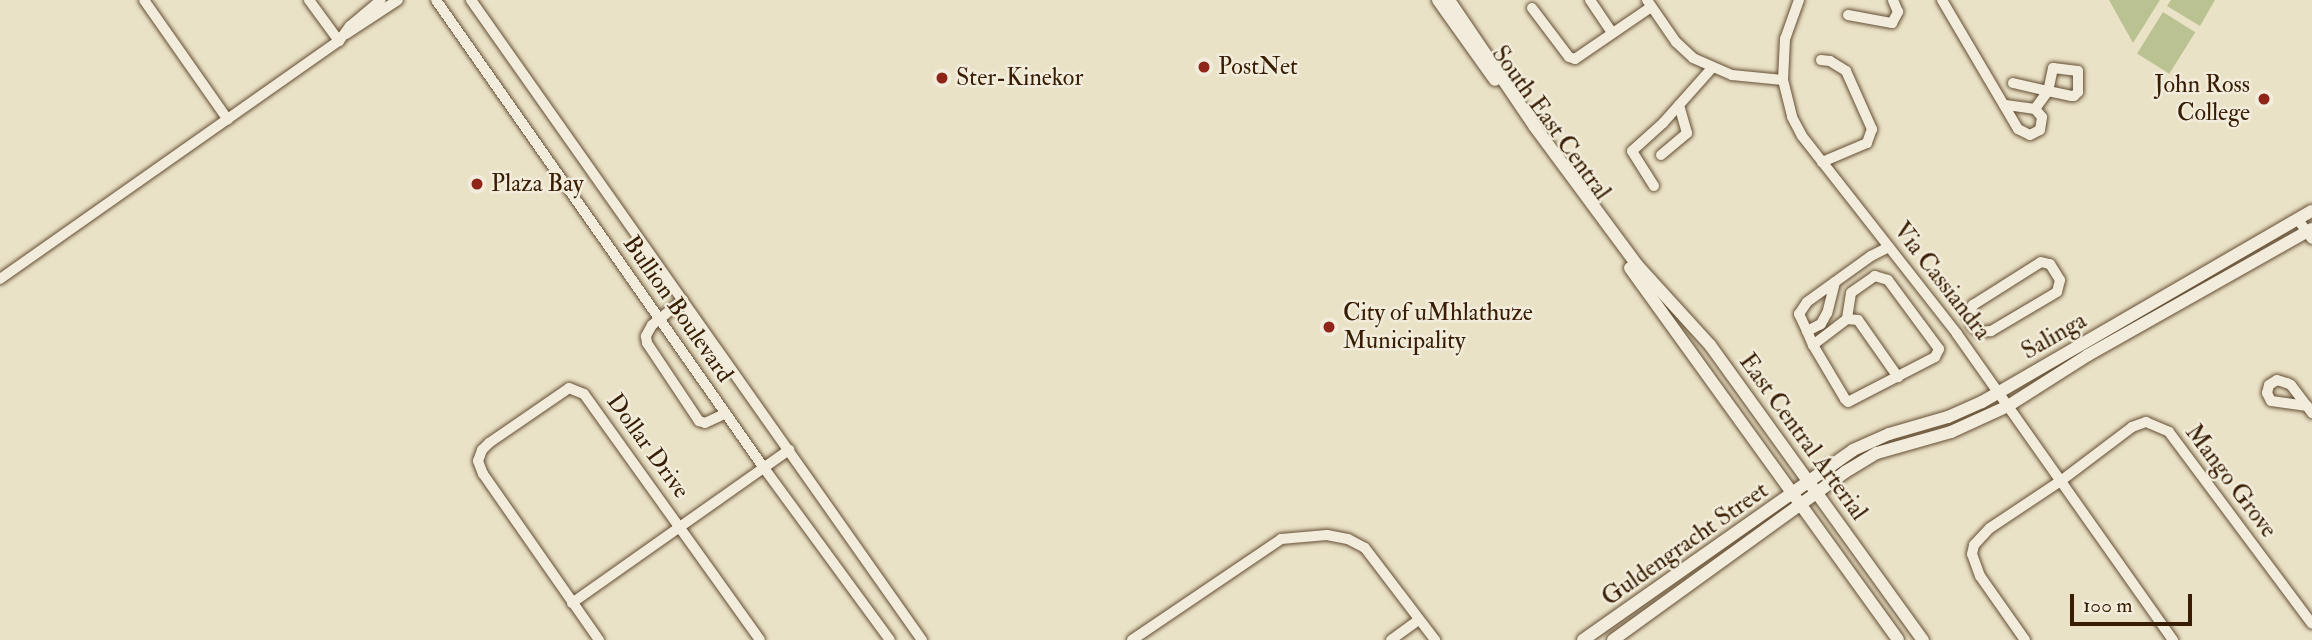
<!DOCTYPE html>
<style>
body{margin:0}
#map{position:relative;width:2312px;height:640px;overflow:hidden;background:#eae2c7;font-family:"IM FELL Double Pica",serif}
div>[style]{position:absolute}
.green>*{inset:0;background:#bbc292;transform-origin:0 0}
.roads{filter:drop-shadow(0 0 2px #654e33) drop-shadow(0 0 2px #654e33)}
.minor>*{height:10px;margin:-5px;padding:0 5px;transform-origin:5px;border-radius:5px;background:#f1ecdb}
.tertiary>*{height:12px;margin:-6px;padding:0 6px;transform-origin:6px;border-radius:6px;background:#f1ecdb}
.dots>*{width:19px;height:19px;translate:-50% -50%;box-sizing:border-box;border:4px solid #f1ecdb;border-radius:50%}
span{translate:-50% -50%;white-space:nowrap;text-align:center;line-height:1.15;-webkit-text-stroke:5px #f1ecdb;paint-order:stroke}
.poi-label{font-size:24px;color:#391d02}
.left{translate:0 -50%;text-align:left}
.right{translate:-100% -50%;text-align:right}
.street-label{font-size:24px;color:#391d02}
.scale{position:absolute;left:2070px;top:594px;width:122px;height:32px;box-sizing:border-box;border:4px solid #391d02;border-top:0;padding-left:9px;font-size:21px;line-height:24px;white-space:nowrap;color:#391d02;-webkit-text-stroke:5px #f1ecdb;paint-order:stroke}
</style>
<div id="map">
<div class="green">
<i style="clip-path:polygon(2109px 0,2160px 0,2133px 43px)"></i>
<i style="clip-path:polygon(2171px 0,2215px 0,2200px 26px,2167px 6px)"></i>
<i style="left:2163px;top:12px;width:38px;height:49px;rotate:32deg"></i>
</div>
<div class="roads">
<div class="minor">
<i style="left:144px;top:0;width:146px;rotate:55deg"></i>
<i style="left:309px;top:0;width:51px;rotate:53.8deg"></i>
<i style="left:436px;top:0;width:571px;rotate:54.98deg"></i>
<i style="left:764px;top:468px;width:213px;rotate:53.8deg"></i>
<i style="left:471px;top:0;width:783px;rotate:54.83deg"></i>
<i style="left:1590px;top:0;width:40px;rotate:56deg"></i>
<i style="left:1647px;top:0;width:51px;rotate:55.4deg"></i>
<i style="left:1676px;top:42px;width:23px;rotate:43deg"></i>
<i style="left:1693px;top:58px;width:43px;rotate:23.6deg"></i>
<i style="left:1732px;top:75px;width:51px;rotate:5.6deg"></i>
<i style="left:1799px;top:0;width:41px;rotate:109.7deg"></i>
<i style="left:1785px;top:39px;width:41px;rotate:92.8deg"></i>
<i style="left:1783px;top:80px;width:38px;rotate:76deg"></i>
<i style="left:1792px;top:117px;width:21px;rotate:62deg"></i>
<i style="left:1802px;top:136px;width:251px;rotate:51.9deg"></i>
<i style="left:1957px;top:334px;width:375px;rotate:54.8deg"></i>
<i style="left:1942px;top:0;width:150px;rotate:59.5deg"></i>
<i style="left:2018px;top:129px;width:13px;rotate:27deg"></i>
<i style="left:2030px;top:135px;width:11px;rotate:-27deg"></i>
<i style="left:2040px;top:130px;width:13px;rotate:-81deg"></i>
<i style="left:2042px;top:117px;width:11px;rotate:-131deg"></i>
<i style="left:2035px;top:109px;width:28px;rotate:-172deg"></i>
<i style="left:1532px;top:8px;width:61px;rotate:52.9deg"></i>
<i style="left:1569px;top:57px;width:6px;rotate:18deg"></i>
<i style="left:1575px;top:59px;width:92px;rotate:-34.4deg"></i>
<i style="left:1848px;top:15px;width:45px;rotate:10.3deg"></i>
<i style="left:1892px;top:23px;width:13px;rotate:-61deg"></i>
<i style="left:1898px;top:12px;width:13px;rotate:-113deg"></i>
<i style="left:346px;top:34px;width:62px;rotate:-33.2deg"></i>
<i style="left:1821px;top:60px;width:9px;rotate:6deg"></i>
<i style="left:1830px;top:61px;width:19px;rotate:32deg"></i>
<i style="left:1846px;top:71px;width:64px;rotate:65.9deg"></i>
<i style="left:1872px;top:129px;width:15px;rotate:110deg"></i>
<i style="left:1867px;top:143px;width:49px;rotate:157.1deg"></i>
<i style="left:2013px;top:83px;width:36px;rotate:13deg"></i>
<i style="left:2048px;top:91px;width:24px;rotate:12deg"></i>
<i style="left:2071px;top:96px;width:3px"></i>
<i style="left:2074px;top:96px;width:6px;rotate:-45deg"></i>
<i style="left:2078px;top:92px;width:21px;rotate:-90deg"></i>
<i style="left:2078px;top:71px;width:25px;rotate:-173deg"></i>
<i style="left:2053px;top:68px;width:24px;rotate:102deg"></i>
<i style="left:2048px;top:91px;width:22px;rotate:126deg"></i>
<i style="left:1661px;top:155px;width:34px;rotate:-40deg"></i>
<i style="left:1687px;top:133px;width:29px;rotate:-106deg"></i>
<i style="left:1654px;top:186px;width:41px;rotate:-122.2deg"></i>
<i style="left:1632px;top:151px;width:42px;rotate:-42.1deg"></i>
<i style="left:1663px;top:123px;width:74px;rotate:-48.3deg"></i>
<i style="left:2299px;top:221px;width:22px;rotate:54deg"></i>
<i style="left:2041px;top:262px;width:9px;rotate:13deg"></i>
<i style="left:2050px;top:264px;width:19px;rotate:58deg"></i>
<i style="left:2060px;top:280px;width:12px;rotate:104deg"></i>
<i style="left:2057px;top:292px;width:77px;rotate:149.4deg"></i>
<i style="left:1991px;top:331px;width:12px;rotate:175deg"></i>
<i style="left:1979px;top:332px;width:9px;rotate:-139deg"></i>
<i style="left:1972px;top:326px;width:9px;rotate:-108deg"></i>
<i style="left:1969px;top:317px;width:13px;rotate:-72deg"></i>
<i style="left:1973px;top:305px;width:80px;rotate:-32.3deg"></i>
<i style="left:0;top:279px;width:414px;rotate:-35.1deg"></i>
<i style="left:339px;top:41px;width:19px;rotate:-54deg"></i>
<i style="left:350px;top:26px;width:40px;rotate:-40deg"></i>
<i style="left:1835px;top:282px;width:32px;rotate:104deg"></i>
<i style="left:1827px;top:313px;width:13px;rotate:119deg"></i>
<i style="left:1821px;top:324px;width:16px;rotate:153deg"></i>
<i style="left:1807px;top:331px;width:19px;rotate:-115deg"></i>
<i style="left:1799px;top:314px;width:14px;rotate:-56deg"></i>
<i style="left:1807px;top:302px;width:79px;rotate:-35.7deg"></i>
<i style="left:1871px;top:256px;width:20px;rotate:-27deg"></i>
<i style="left:683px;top:300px;width:40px;rotate:141deg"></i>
<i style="left:652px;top:325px;width:13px;rotate:119deg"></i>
<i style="left:646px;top:336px;width:7px;rotate:82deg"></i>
<i style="left:647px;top:343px;width:94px;rotate:56.3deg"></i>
<i style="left:699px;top:421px;width:6px;rotate:18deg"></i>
<i style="left:705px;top:423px;width:23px;rotate:-25deg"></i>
<i style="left:1847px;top:319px;width:11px;rotate:5deg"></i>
<i style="left:1858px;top:320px;width:70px;rotate:54.9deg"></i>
<i style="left:1807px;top:331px;width:15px;rotate:67deg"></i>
<i style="left:1813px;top:345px;width:63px;rotate:59.3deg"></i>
<i style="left:1845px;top:399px;width:4px;rotate:45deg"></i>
<i style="left:1848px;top:402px;width:98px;rotate:-27.3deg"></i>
<i style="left:1935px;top:357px;width:9px;rotate:-63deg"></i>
<i style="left:1939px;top:349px;width:86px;rotate:-126.5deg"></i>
<i style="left:1888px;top:280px;width:14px;rotate:-163deg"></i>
<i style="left:1875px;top:276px;width:29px;rotate:145deg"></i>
<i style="left:1851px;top:293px;width:26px;rotate:99deg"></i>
<i style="left:1847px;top:319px;width:43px;rotate:142.6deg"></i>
<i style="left:2307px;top:406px;width:36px;rotate:-172deg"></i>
<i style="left:2271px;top:401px;width:9px;rotate:-117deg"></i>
<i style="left:2267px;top:393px;width:8px;rotate:-76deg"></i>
<i style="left:2269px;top:385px;width:9px;rotate:-32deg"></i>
<i style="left:2277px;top:380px;width:10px;rotate:17deg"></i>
<i style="left:2287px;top:383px;width:4px;rotate:27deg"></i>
<i style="left:2291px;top:385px;width:26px;rotate:53deg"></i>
<i style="left:2307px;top:406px;width:9px;rotate:54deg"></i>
<i style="left:572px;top:603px;width:266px;rotate:-35.2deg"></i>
<i style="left:599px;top:640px;width:203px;rotate:-124.9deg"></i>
<i style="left:483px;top:474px;width:14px;rotate:-111deg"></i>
<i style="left:478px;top:461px;width:12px;rotate:-70deg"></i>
<i style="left:482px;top:450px;width:10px;rotate:-45deg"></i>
<i style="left:489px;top:443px;width:97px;rotate:-34.5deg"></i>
<i style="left:569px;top:388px;width:16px;rotate:22deg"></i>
<i style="left:584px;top:394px;width:302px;rotate:54.4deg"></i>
<i style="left:1132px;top:640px;width:180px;rotate:-34.1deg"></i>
<i style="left:1281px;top:539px;width:46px;rotate:-5deg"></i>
<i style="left:1327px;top:535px;width:21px;rotate:11deg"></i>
<i style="left:1348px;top:539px;width:19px;rotate:28deg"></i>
<i style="left:1365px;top:548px;width:116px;rotate:52.7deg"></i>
<i style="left:1391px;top:640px;width:34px;rotate:-36deg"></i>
<i style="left:2025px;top:640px;width:78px;rotate:-125.1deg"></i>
<i style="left:1980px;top:576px;width:23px;rotate:-110deg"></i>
<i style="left:1972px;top:554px;width:9px;rotate:-77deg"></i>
<i style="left:1974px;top:545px;width:23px;rotate:-47deg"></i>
<i style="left:1990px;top:528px;width:87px;rotate:-33.7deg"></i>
<i style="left:2062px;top:480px;width:88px;rotate:-37.1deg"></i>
<i style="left:2132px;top:427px;width:15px;rotate:-20deg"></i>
<i style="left:2146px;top:422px;width:25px;rotate:23deg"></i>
<i style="left:2169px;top:432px;width:239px;rotate:53.3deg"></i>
</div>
<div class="tertiary">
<i style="left:1438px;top:0;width:98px;rotate:54.5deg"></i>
<i style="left:1449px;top:0;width:153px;rotate:55.9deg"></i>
<i style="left:1535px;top:127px;width:173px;rotate:53.5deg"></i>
<i style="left:1638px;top:266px;width:107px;rotate:47.7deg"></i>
<i style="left:1710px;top:345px;width:364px;rotate:54.2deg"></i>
<i style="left:1630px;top:268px;width:458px;rotate:54.2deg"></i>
<i style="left:1583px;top:640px;width:330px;rotate:-35.1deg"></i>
<i style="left:1853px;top:450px;width:39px;rotate:-24deg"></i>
<i style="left:1889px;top:434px;width:61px;rotate:-16.1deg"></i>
<i style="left:1948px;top:417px;width:37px;rotate:-24deg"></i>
<i style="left:1982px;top:402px;width:381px;rotate:-30.1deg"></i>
<i style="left:1613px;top:640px;width:286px;rotate:-35.9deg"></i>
<i style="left:1845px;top:472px;width:37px;rotate:-31deg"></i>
<i style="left:1877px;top:453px;width:77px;rotate:-15.8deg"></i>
<i style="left:1951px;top:432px;width:63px;rotate:-24.5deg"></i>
<i style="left:2008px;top:406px;width:95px;rotate:-32.5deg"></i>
<i style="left:2088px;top:355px;width:257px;rotate:-29.4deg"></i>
</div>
</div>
<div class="dots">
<i style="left:1204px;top:67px;background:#8f2418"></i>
<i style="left:942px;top:78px;background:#8f2418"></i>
<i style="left:2264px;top:99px;background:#8f2418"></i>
<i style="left:477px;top:184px;background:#8f2418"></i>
<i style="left:1329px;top:327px;background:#8f2418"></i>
</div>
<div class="poi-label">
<span class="left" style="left:1218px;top:67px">PostNet</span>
<span class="left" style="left:956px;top:78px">Ster-Kinekor</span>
<span class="right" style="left:2250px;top:99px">John Ross<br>College</span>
<span class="left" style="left:491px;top:184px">Plaza Bay</span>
<span class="left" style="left:1343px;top:327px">City of uMhlathuze<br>Municipality</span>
</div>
<div class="street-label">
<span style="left:1551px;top:123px;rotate:54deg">South East Central</span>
<span style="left:1942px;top:281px;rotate:52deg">Via Cassiandra</span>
<span style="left:678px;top:309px;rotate:55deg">Bullion Boulevard</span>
<span style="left:2054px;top:336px;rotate:-30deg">Salinga</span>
<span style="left:1803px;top:437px;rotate:54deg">East Central Arterial</span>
<span style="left:648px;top:446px;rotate:54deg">Dollar Drive</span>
<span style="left:2231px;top:481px;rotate:53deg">Mango Grove</span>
<span style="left:1685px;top:544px;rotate:-35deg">Guldengracht Street</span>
</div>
<div class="scale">100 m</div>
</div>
